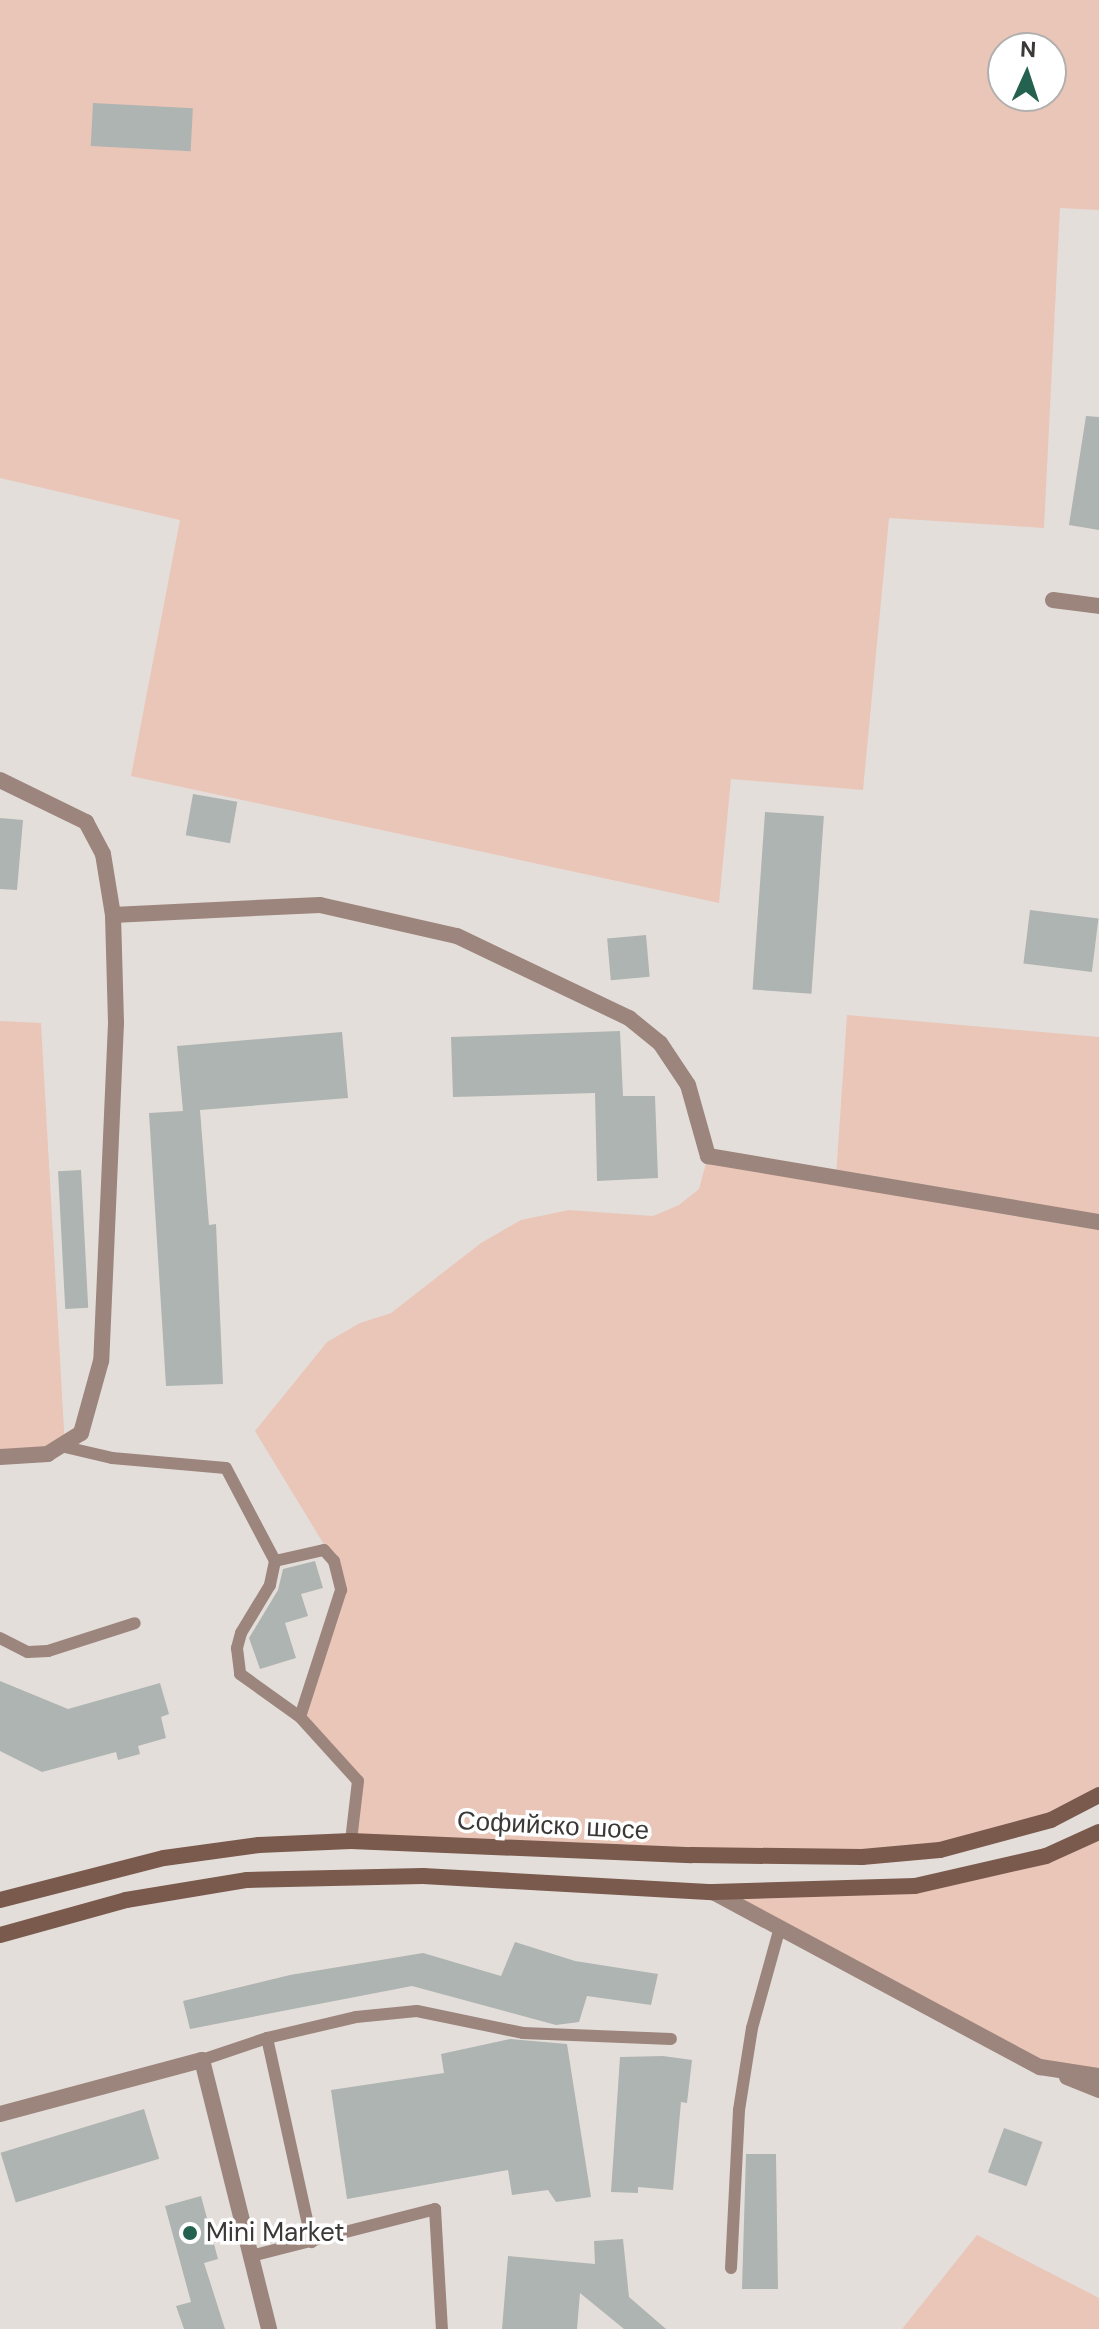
<!DOCTYPE html>
<meta charset="utf-8">
<style>
body{margin:0}
#map{position:relative;width:1099px;height:2329px;overflow:hidden;background:#e4dedb;font-family:"DM Sans",sans-serif}
div>[style]{position:absolute}
.green>*{inset:0;background:#eac6b8}
.building>*{inset:0;background:#aeb4b1;transform-origin:0 0}
.lane>*{height:12px;margin:-6px;padding:0 6px;transform-origin:6px;border-radius:6px;background:#9c857c}
.street>*{height:16px;margin:-8px;padding:0 8px;transform-origin:8px;border-radius:8px;background:#9c857c}
.secondary>*{height:16px;margin:-8px;padding:0 8px;transform-origin:8px;border-radius:8px;background:#7a5a4d}
.dots>*{width:22px;height:22px;translate:-50% -50%;box-sizing:border-box;border:4px solid #fff;border-radius:50%}
span{translate:-50% -50%;white-space:nowrap;text-align:center;line-height:1.15;-webkit-text-stroke:7px #fff;paint-order:stroke}
.street-label{font-size:26px;color:#3b3938}
.poi-label{font-size:26px;color:#3b3938}
.left{translate:0 -50%;text-align:left}
.north{position:absolute;left:987px;top:32px;width:80px;height:80px;box-sizing:border-box;background:#fff;border:2px solid #b1b0af;border-radius:50%;rotate:3deg;font-size:22px;font-weight:700;line-height:32px;text-align:center;color:#3b3938}
.north::after{content:'';display:block;margin:auto;width:28px;height:36px;background:#24624f;clip-path:polygon(50% 0,100% 100%,50% 72%,0 100%)}
</style>
<div id="map">
<div class="green">
<i style="clip-path:polygon(evenodd,0 0,1099px 0,1099px 210px,1060px 208px,1044px 528px,889px 518px,863px 790px,731px 779px,719px 903px,131px 776px,180px 520px,0 478px,0 0,1003px 48px,1051px 48px,1051px 96px,1003px 96px,1003px 48px)"></i>
<i style="clip-path:polygon(847px 1015px,1099px 1037px,1099px 1795px,1002px 1836px,861px 1857px,351px 1841px,358px 1780px,300px 1717px,341px 1590px,334px 1561px,255px 1431px,327px 1342px,360px 1323px,391px 1313px,481px 1243px,521px 1220px,569px 1210px,653px 1216px,679px 1205px,699px 1189px,708px 1156px,836px 1176px)"></i>
<i style="clip-path:polygon(0 1021px,41px 1023px,65px 1447px,0 1455px)"></i>
<i style="clip-path:polygon(1099px 1832px,1099px 2076px,1040px 2066px,713px 1892px,915px 1886px)"></i>
<i style="clip-path:polygon(977px 2235px,1099px 2298px,1099px 2329px,902px 2329px)"></i>
</div>
<div class="building">
<i style="left:93px;top:103px;width:100px;height:43px;rotate:3deg"></i>
<i style="clip-path:polygon(1086px 416px,1099px 417px,1099px 530px,1069px 525px)"></i>
<i style="left:193px;top:794px;width:45px;height:42px;rotate:10deg"></i>
<i style="left:765px;top:812px;width:59px;height:178px;rotate:4deg"></i>
<i style="clip-path:polygon(0 818px,23px 820px,17px 890px,0 889px)"></i>
<i style="left:1030px;top:910px;width:69px;height:54px;rotate:7deg"></i>
<i style="left:646px;top:935px;width:42px;height:39px;rotate:85deg"></i>
<i style="clip-path:polygon(620px 1031px,623px 1096px,655px 1096px,658px 1178px,597px 1181px,595px 1093px,453px 1097px,451px 1037px)"></i>
<i style="clip-path:polygon(342px 1032px,348px 1098px,200px 1110px,209px 1225px,216px 1224px,223px 1384px,166px 1386px,149px 1113px,183px 1111px,177px 1046px)"></i>
<i style="left:81px;top:1170px;width:138px;height:23px;rotate:87deg"></i>
<i style="clip-path:polygon(315px 1561px,323px 1588px,301px 1594px,308px 1616px,285px 1623px,296px 1658px,260px 1669px,249px 1638px,278px 1590px,283px 1569px)"></i>
<i style="clip-path:polygon(0 1681px,68px 1709px,160px 1683px,169px 1714px,161px 1717px,166px 1738px,138px 1746px,140px 1754px,118px 1760px,116px 1752px,42px 1772px,0 1751px)"></i>
<i style="clip-path:polygon(515px 1942px,575px 1961px,658px 1974px,651px 2005px,587px 1996px,579px 2022px,556px 2025px,412px 1986px,190px 2029px,183px 2001px,290px 1975px,423px 1953px,501px 1976px)"></i>
<i style="clip-path:polygon(510px 2039px,567px 2044px,591px 2197px,556px 2202px,548px 2190px,512px 2195px,508px 2170px,347px 2199px,331px 2090px,444px 2073px,441px 2054px)"></i>
<i style="clip-path:polygon(663px 2056px,692px 2060px,687px 2103px,681px 2102px,673px 2190px,638px 2187px,638px 2193px,611px 2192px,620px 2057px)"></i>
<i style="left:144px;top:2109px;width:52px;height:150px;rotate:73deg"></i>
<i style="left:1004px;top:2128px;width:41px;height:47px;rotate:20deg"></i>
<i style="clip-path:polygon(746px 2154px,776px 2154px,778px 2289px,742px 2289px)"></i>
<i style="clip-path:polygon(201px 2196px,218px 2259px,204px 2263px,225px 2329px,184px 2329px,176px 2306px,191px 2302px,165px 2206px)"></i>
<i style="clip-path:polygon(623px 2239px,629px 2297px,666px 2329px,624px 2329px,580px 2293px,577px 2329px,502px 2329px,508px 2256px,595px 2264px,594px 2241px)"></i>
</div>
<div class="lane">
<i style="left:65px;top:1447px;width:48px;rotate:13.2deg"></i>
<i style="left:112px;top:1458px;width:114px;rotate:5deg"></i>
<i style="left:226px;top:1468px;width:105px;rotate:62.2deg"></i>
<i style="left:275px;top:1561px;width:25px;rotate:102deg"></i>
<i style="left:270px;top:1585px;width:56px;rotate:121.1deg"></i>
<i style="left:241px;top:1633px;width:16px;rotate:105deg"></i>
<i style="left:237px;top:1648px;width:26px;rotate:83deg"></i>
<i style="left:240px;top:1674px;width:74px;rotate:35.6deg"></i>
<i style="left:300px;top:1717px;width:86px;rotate:47.8deg"></i>
<i style="left:358px;top:1781px;width:60px;rotate:96.7deg"></i>
<i style="left:275px;top:1561px;width:50px;rotate:-12.7deg"></i>
<i style="left:324px;top:1550px;width:15px;rotate:48deg"></i>
<i style="left:334px;top:1561px;width:30px;rotate:76deg"></i>
<i style="left:341px;top:1590px;width:133px;rotate:107.9deg"></i>
<i style="left:0;top:1638px;width:31px;rotate:27deg"></i>
<i style="left:28px;top:1652px;width:20px;rotate:-3deg"></i>
<i style="left:48px;top:1651px;width:91px;rotate:-17.8deg"></i>
<i style="left:267px;top:2038px;width:209px;rotate:77.6deg"></i>
<i style="left:202px;top:2060px;width:69px;rotate:-18.7deg"></i>
<i style="left:267px;top:2038px;width:91px;rotate:-13.3deg"></i>
<i style="left:356px;top:2017px;width:61px;rotate:-5.6deg"></i>
<i style="left:417px;top:2011px;width:108px;rotate:11.7deg"></i>
<i style="left:523px;top:2033px;width:148px;rotate:2.3deg"></i>
<i style="left:251px;top:2256px;width:190px;rotate:-14.3deg"></i>
<i style="left:435px;top:2209px;width:120px;rotate:86.7deg"></i>
<i style="left:731px;top:2268px;width:158px;rotate:-87.1deg"></i>
<i style="left:739px;top:2110px;width:83px;rotate:-81deg"></i>
<i style="left:752px;top:2028px;width:105px;rotate:-74.5deg"></i>
</div>
<div class="street">
<i style="left:1053px;top:600px;width:46px;rotate:7.4deg"></i>
<i style="left:0;top:780px;width:96px;rotate:26deg"></i>
<i style="left:86px;top:822px;width:36px;rotate:62deg"></i>
<i style="left:103px;top:854px;width:62px;rotate:80.7deg"></i>
<i style="left:113px;top:915px;width:108px;rotate:88.4deg"></i>
<i style="left:116px;top:1023px;width:338px;rotate:92.5deg"></i>
<i style="left:101px;top:1361px;width:75px;rotate:105.5deg"></i>
<i style="left:81px;top:1433px;width:39px;rotate:148deg"></i>
<i style="left:48px;top:1454px;width:48px;rotate:176.4deg"></i>
<i style="left:113px;top:915px;width:207px;rotate:-2.8deg"></i>
<i style="left:320px;top:905px;width:140px;rotate:12.8deg"></i>
<i style="left:457px;top:936px;width:191px;rotate:25.5deg"></i>
<i style="left:629px;top:1018px;width:40px;rotate:39deg"></i>
<i style="left:660px;top:1043px;width:50px;rotate:56.3deg"></i>
<i style="left:688px;top:1085px;width:74px;rotate:74.3deg"></i>
<i style="left:708px;top:1156px;width:397px;rotate:9.6deg"></i>
<i style="left:713px;top:1892px;width:371px;rotate:28.2deg"></i>
<i style="left:1040px;top:2067px;width:60px;rotate:8.7deg"></i>
<i style="left:1067px;top:2077px;width:35px;rotate:22deg"></i>
<i style="left:0;top:2114px;width:209px;rotate:-15deg"></i>
<i style="left:202px;top:2060px;width:277px;rotate:76deg"></i>
</div>
<div class="secondary">
<i style="left:0;top:1900px;width:169px;rotate:-14.4deg"></i>
<i style="left:164px;top:1858px;width:96px;rotate:-7.8deg"></i>
<i style="left:259px;top:1845px;width:92px;rotate:-2.5deg"></i>
<i style="left:351px;top:1841px;width:341px;rotate:2.4deg"></i>
<i style="left:692px;top:1855px;width:170px;rotate:0.7deg"></i>
<i style="left:862px;top:1857px;width:78px;rotate:-5.1deg"></i>
<i style="left:940px;top:1850px;width:115px;rotate:-15.1deg"></i>
<i style="left:1051px;top:1820px;width:54px;rotate:-27.5deg"></i>
<i style="left:0;top:1935px;width:131px;rotate:-15.5deg"></i>
<i style="left:126px;top:1900px;width:123px;rotate:-9.4deg"></i>
<i style="left:247px;top:1880px;width:176px;rotate:-1.3deg"></i>
<i style="left:423px;top:1876px;width:290px;rotate:3.2deg"></i>
<i style="left:713px;top:1892px;width:202px;rotate:-1.7deg"></i>
<i style="left:915px;top:1886px;width:134px;rotate:-12.9deg"></i>
<i style="left:1046px;top:1856px;width:58px;rotate:-24.4deg"></i>
</div>
<div class="dots">
<i style="left:190px;top:2233px;background:#24624f"></i>
</div>
<div class="street-label">
<span style="left:553px;top:1826px;rotate:3deg">Софийско шосе</span>
</div>
<div class="poi-label">
<span class="left" style="left:206px;top:2233px">Mini Market</span>
</div>
<div class="north">N</div>
</div>
